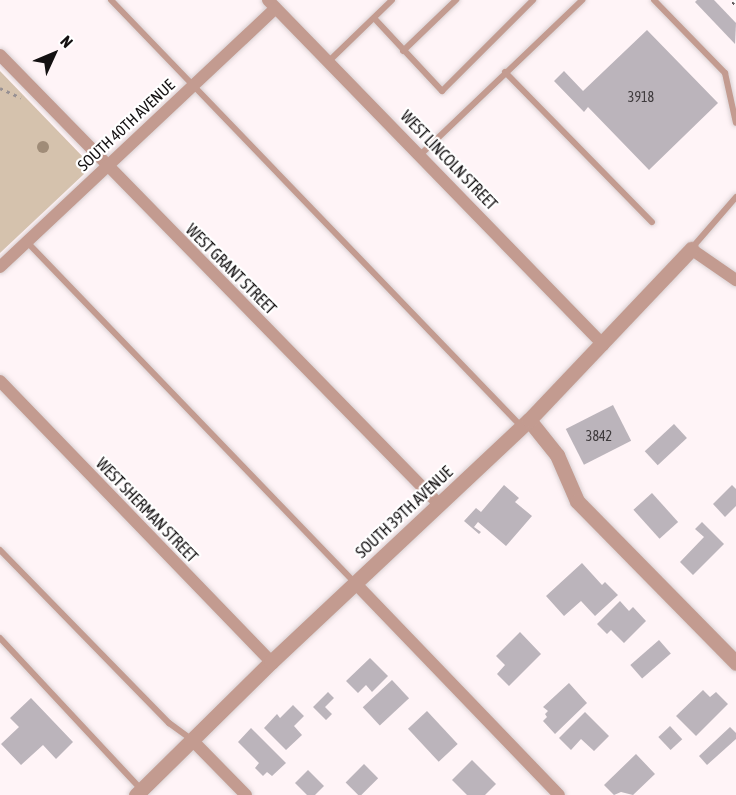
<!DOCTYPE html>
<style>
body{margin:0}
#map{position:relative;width:736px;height:795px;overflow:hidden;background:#fff4f7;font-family:"Asap Condensed",sans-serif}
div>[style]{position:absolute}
.green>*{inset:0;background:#d5c2ad}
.building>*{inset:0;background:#bbb4bb;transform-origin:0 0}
.path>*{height:3px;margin-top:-1.5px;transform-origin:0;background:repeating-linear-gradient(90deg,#989193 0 3px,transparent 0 7.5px)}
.roads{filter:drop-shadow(0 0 2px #d9d0d2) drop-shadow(0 0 2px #d9d0d2)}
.service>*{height:6px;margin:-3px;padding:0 3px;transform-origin:3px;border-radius:3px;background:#c39b90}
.minor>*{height:12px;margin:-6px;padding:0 6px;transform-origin:6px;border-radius:6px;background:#c39b90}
.tertiary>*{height:15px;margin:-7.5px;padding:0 7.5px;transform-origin:7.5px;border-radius:7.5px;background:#c39b90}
.rail>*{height:7px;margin-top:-3.5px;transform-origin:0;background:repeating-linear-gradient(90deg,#fff 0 14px,#615b5d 0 28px);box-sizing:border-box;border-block:2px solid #615b5d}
.trees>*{width:12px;height:12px;margin:-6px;border-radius:50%;background:#a08c78}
span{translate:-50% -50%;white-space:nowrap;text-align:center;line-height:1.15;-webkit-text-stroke:4.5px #fff;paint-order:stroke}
.number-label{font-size:14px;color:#3e3a3c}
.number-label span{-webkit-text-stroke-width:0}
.street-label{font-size:16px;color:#141112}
.north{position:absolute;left:24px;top:24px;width:60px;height:60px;-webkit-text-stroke:4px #fff;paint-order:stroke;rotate:46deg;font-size:16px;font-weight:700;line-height:24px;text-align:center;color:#141112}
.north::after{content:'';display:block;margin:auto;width:21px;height:27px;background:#141112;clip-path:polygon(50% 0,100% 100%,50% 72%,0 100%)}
</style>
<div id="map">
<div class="green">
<i style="clip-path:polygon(0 71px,83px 157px,86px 163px,84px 174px,0 253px)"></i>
</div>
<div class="building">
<i style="clip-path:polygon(697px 0,714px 0,736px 23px,735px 44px,695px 2px)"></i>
<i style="clip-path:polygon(647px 30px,718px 103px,649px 170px,588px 107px,584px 112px,554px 81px,564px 71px,583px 91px)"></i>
<i style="left:613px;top:405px;width:40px;height:53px;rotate:63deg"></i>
<i style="left:674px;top:424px;width:19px;height:40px;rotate:47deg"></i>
<i style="clip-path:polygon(504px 485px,519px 498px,515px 502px,532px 516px,506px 546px,478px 522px,474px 527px,481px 532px,479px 534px,464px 521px,476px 508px,481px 512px)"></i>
<i style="clip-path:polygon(732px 485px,736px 489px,736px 506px,725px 517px,713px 504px)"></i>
<i style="left:652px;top:493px;width:39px;height:25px;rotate:48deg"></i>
<i style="clip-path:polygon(702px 522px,724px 544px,693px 575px,680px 562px,704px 537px,695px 529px)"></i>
<i style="clip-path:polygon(582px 563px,602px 585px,605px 582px,618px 595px,595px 616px,581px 601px,564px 616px,546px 596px)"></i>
<i style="clip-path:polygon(620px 601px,629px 611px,633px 607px,646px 621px,624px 643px,611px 630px,607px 634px,597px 624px)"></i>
<i style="clip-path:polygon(520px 632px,541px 654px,509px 686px,497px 674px,505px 665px,496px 656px)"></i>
<i style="left:659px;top:640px;width:18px;height:38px;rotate:49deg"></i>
<i style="clip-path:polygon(370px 658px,388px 676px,372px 692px,366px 685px,358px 693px,346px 681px)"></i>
<i style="left:392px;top:680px;width:25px;height:40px;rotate:47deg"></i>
<i style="clip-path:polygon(569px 683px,587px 703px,555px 734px,543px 721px,547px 717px,545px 714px,548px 711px,543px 707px)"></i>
<i style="clip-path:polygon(703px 690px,710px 697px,716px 692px,728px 704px,696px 736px,676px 716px)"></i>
<i style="clip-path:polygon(328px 692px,334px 698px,325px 707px,332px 714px,326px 720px,313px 707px)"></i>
<i style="clip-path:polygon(31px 698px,73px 742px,56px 759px,43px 745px,21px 765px,1px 744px,19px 727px,10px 718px)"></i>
<i style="clip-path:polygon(293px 705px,304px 716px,294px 726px,302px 735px,286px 750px,264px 728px,277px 714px,280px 718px)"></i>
<i style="left:427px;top:711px;width:45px;height:26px;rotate:47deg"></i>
<i style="clip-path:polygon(585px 712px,609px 736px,594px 751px,581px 739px,571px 750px,559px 738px)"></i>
<i style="left:670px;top:726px;width:18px;height:16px;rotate:47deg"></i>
<i style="clip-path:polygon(730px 727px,736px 733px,736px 739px,707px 765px,699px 756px)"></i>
<i style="clip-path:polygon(251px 728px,286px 763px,272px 776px,267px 772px,263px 776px,255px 768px,259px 763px,238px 742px)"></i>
<i style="clip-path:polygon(636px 754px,655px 774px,633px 795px,621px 792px,614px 795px,604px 785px)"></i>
<i style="clip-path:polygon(472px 760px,496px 784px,485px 795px,467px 795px,452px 780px)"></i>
<i style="left:364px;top:764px;width:20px;height:26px;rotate:45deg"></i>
<i style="clip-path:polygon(308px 770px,324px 786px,315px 795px,307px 795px,295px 783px)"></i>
</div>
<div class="path">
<i style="left:0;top:88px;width:23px;rotate:25deg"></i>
</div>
<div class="roads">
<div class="service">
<i style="left:111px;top:0;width:591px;rotate:46.1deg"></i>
<i style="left:654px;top:0;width:102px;rotate:45.8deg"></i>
<i style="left:725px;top:73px;width:51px;rotate:77.6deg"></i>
<i style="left:374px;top:18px;width:100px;rotate:47deg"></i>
<i style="left:442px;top:91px;width:129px;rotate:-45deg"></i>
<i style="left:403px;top:51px;width:74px;rotate:-43.9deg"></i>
<i style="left:328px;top:62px;width:89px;rotate:-44.1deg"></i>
<i style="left:505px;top:72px;width:210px;rotate:45.6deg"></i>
<i style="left:419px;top:156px;width:226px;rotate:-43.7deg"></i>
<i style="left:27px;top:242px;width:473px;rotate:46.1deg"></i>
<i style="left:691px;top:249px;width:69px;rotate:-49.1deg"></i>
<i style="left:0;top:550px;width:242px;rotate:45.7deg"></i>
<i style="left:169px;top:723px;width:27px;rotate:36deg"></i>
<i style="left:0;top:638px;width:207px;rotate:47deg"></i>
</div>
<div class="minor">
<i style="left:268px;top:0;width:481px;rotate:45.8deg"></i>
<i style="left:0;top:55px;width:628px;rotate:45.65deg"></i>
<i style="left:691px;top:249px;width:55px;rotate:34.6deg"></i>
<i style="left:0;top:267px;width:378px;rotate:-43.2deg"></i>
<i style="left:0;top:381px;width:390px;rotate:46deg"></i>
<i style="left:355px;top:583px;width:294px;rotate:46.1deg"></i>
<i style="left:192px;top:740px;width:77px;rotate:45.5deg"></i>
</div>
<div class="tertiary">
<i style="left:529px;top:420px;width:45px;rotate:51.3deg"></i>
<i style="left:557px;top:455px;width:50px;rotate:66.5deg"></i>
<i style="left:577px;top:501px;width:227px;rotate:45.5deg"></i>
<i style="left:136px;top:795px;width:190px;rotate:-44.6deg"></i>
<i style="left:271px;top:662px;width:354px;rotate:-43.2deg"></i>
<i style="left:529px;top:420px;width:236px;rotate:-46.5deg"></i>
</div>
</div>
<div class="rail">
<i style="left:734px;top:0;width:3px;rotate:45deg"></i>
</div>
<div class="trees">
<i style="left:43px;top:147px"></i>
</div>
<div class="number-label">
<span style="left:641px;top:97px">3918</span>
<span style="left:599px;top:436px">3842</span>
</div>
<div class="street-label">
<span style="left:126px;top:125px;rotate:-43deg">SOUTH 40TH AVENUE</span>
<span style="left:449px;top:160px;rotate:46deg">WEST LINCOLN STREET</span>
<span style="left:231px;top:269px;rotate:45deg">WEST GRANT STREET</span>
<span style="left:147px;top:510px;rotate:46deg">WEST SHERMAN STREET</span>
<span style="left:404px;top:512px;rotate:-43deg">SOUTH 39TH AVENUE</span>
</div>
<div class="north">N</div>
</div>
